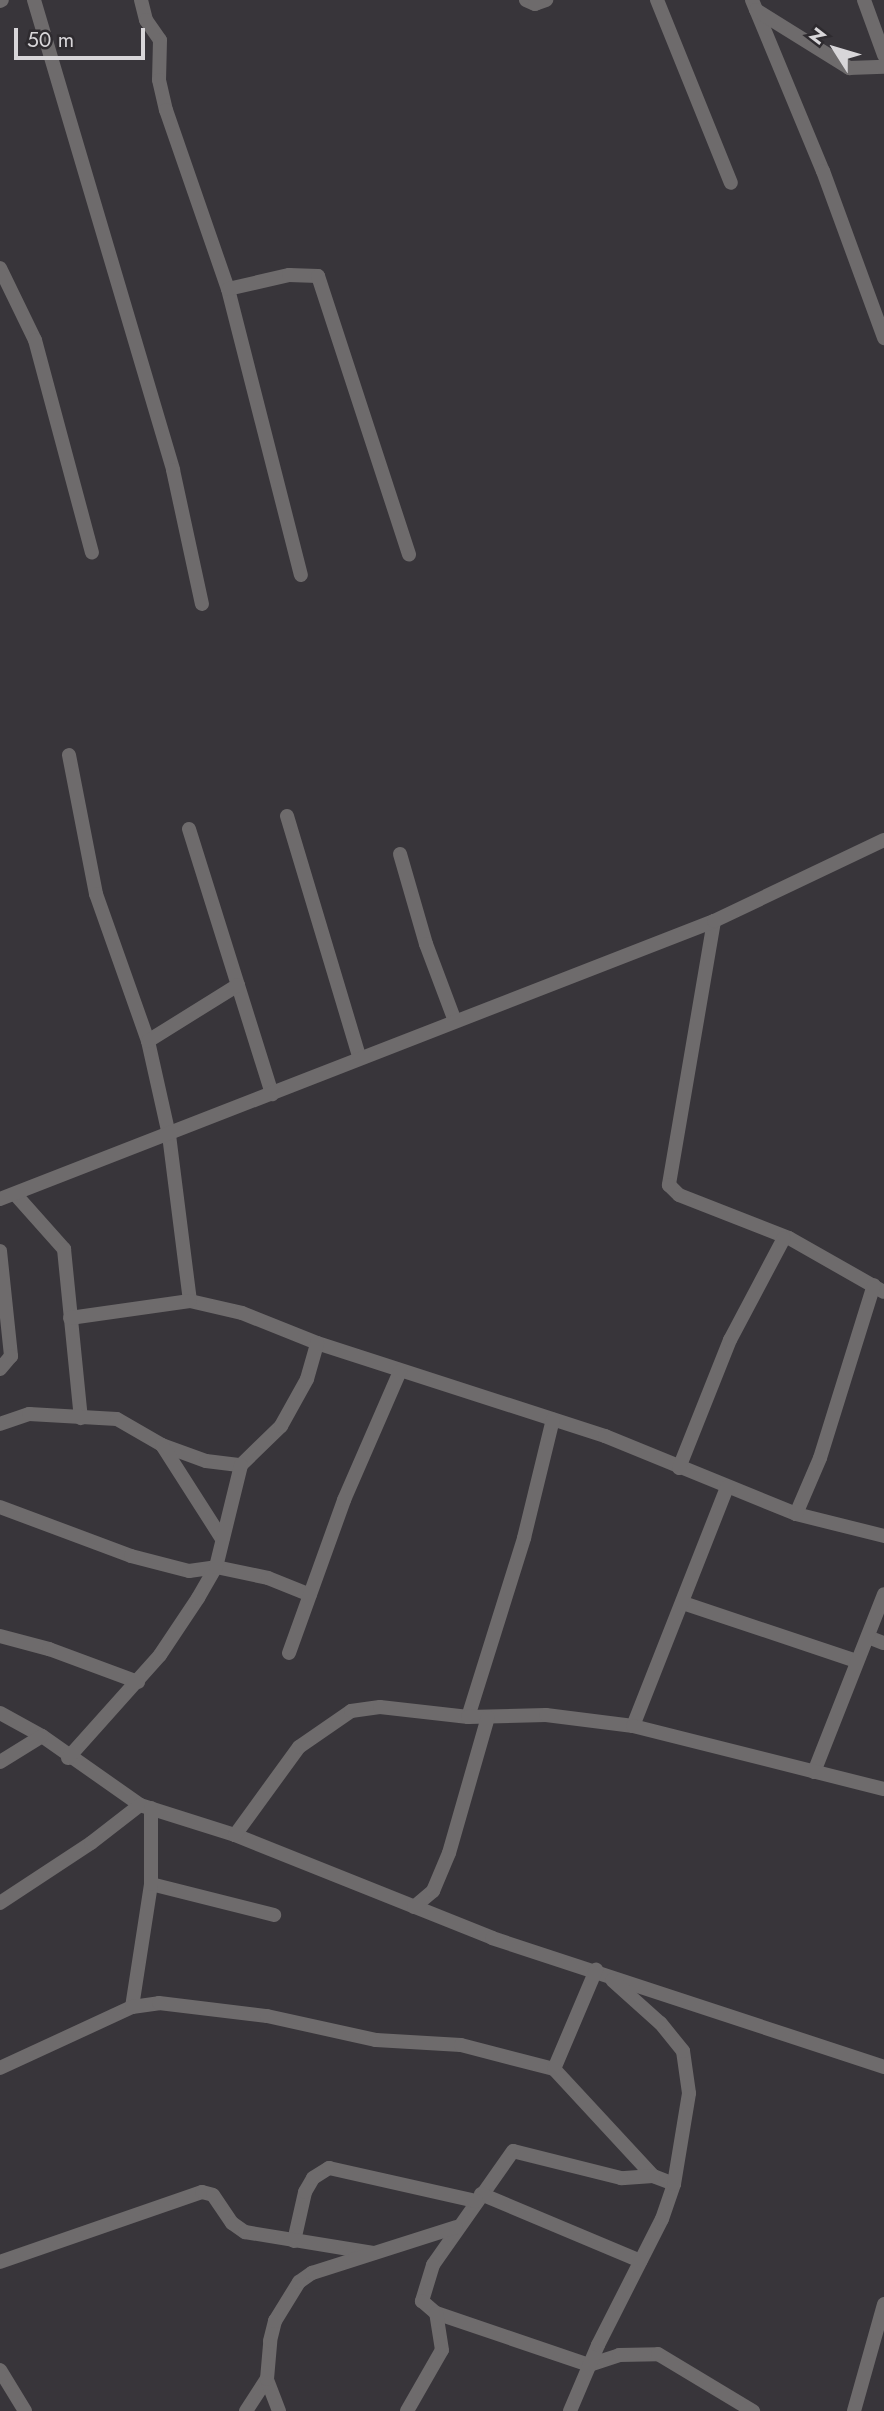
<!DOCTYPE html>
<style>
body{margin:0}
#map{position:relative;width:884px;height:2411px;overflow:hidden;background:#38353a;font-family:Jost,sans-serif}
div>[style]{position:absolute}
.minor>*{height:14px;margin:-7px;padding:0 7px;transform-origin:7px;border-radius:7px;background:#6e6b6c}
span{translate:-50% -50%;white-space:nowrap;text-align:center;line-height:1.15;-webkit-text-stroke:5px #2e2b2f;paint-order:stroke}
.north{position:absolute;left:800px;top:14px;width:70px;height:70px;-webkit-text-stroke:5px #2e2b2f;paint-order:stroke;rotate:307deg;font-size:19px;font-weight:700;line-height:28px;text-align:center;color:#d8d6d9}
.north::after{content:'';display:block;margin:auto;width:24px;height:32px;background:#d8d6d9;clip-path:polygon(50% 0,100% 100%,50% 72%,0 100%)}
.scale{position:absolute;left:14px;top:28px;width:131px;height:32px;box-sizing:border-box;border:4px solid #d8d6d9;border-top:0;padding-left:9px;font-size:21px;line-height:24px;white-space:nowrap;color:#d8d6d9;-webkit-text-stroke:5px #2e2b2f;paint-order:stroke}
</style>
<div id="map">
<div class="minor">
<i style="left:34px;top:0;width:490px;rotate:73.5deg"></i>
<i style="left:173px;top:470px;width:137px;rotate:77.8deg"></i>
<i style="left:141px;top:0;width:21px;rotate:76deg"></i>
<i style="left:146px;top:20px;width:24px;rotate:55deg"></i>
<i style="left:160px;top:40px;width:40px;rotate:91.4deg"></i>
<i style="left:159px;top:80px;width:31px;rotate:77deg"></i>
<i style="left:166px;top:110px;width:189px;rotate:70.9deg"></i>
<i style="left:228px;top:289px;width:295px;rotate:75.7deg"></i>
<i style="left:526px;top:0;width:10px;rotate:24deg"></i>
<i style="left:535px;top:4px;width:12px;rotate:-20deg"></i>
<i style="left:657px;top:0;width:197px;rotate:68deg"></i>
<i style="left:752px;top:0;width:185px;rotate:67.5deg"></i>
<i style="left:823px;top:171px;width:178px;rotate:69.9deg"></i>
<i style="left:864px;top:0;width:59px;rotate:70deg"></i>
<i style="left:0;top:1px;width:2px;rotate:-27deg"></i>
<i style="left:756px;top:10px;width:110px;rotate:31.9deg"></i>
<i style="left:849px;top:68px;width:35px;rotate:-2deg"></i>
<i style="left:0;top:268px;width:80px;rotate:64.1deg"></i>
<i style="left:35px;top:340px;width:220px;rotate:75deg"></i>
<i style="left:228px;top:289px;width:63px;rotate:-12.9deg"></i>
<i style="left:289px;top:275px;width:29px;rotate:2deg"></i>
<i style="left:318px;top:276px;width:293px;rotate:71.9deg"></i>
<i style="left:69px;top:755px;width:142px;rotate:79deg"></i>
<i style="left:96px;top:894px;width:156px;rotate:70.5deg"></i>
<i style="left:148px;top:1041px;width:96px;rotate:77.4deg"></i>
<i style="left:169px;top:1135px;width:167px;rotate:82.8deg"></i>
<i style="left:190px;top:1301px;width:53px;rotate:13deg"></i>
<i style="left:242px;top:1313px;width:81px;rotate:21.8deg"></i>
<i style="left:317px;top:1343px;width:303px;rotate:17.9deg"></i>
<i style="left:605px;top:1436px;width:206px;rotate:22.2deg"></i>
<i style="left:796px;top:1514px;width:91px;rotate:14deg"></i>
<i style="left:287px;top:816px;width:251px;rotate:73.3deg"></i>
<i style="left:189px;top:829px;width:278px;rotate:72.6deg"></i>
<i style="left:400px;top:854px;width:94px;rotate:73.9deg"></i>
<i style="left:426px;top:944px;width:82px;rotate:69.4deg"></i>
<i style="left:714px;top:921px;width:268px;rotate:99.7deg"></i>
<i style="left:669px;top:1185px;width:14px;rotate:45deg"></i>
<i style="left:679px;top:1195px;width:118px;rotate:21.4deg"></i>
<i style="left:789px;top:1238px;width:109px;rotate:29.6deg"></i>
<i style="left:148px;top:1041px;width:106px;rotate:-31.9deg"></i>
<i style="left:15px;top:1194px;width:74px;rotate:48.3deg"></i>
<i style="left:64px;top:1249px;width:170px;rotate:84.3deg"></i>
<i style="left:0;top:1199px;width:766px;rotate:-21.27deg"></i>
<i style="left:714px;top:921px;width:188px;rotate:-25.5deg"></i>
<i style="left:0;top:1251px;width:106px;rotate:84deg"></i>
<i style="left:11px;top:1356px;width:17px;rotate:130deg"></i>
<i style="left:70px;top:1318px;width:121px;rotate:-8.1deg"></i>
<i style="left:0;top:1424px;width:31px;rotate:-19deg"></i>
<i style="left:29px;top:1414px;width:88px;rotate:3.3deg"></i>
<i style="left:117px;top:1419px;width:52px;rotate:30deg"></i>
<i style="left:162px;top:1445px;width:47px;rotate:20deg"></i>
<i style="left:206px;top:1461px;width:35px;rotate:7deg"></i>
<i style="left:241px;top:1465px;width:56px;rotate:-44.3deg"></i>
<i style="left:281px;top:1426px;width:54px;rotate:-61deg"></i>
<i style="left:307px;top:1379px;width:37px;rotate:-74deg"></i>
<i style="left:162px;top:1445px;width:112px;rotate:57.4deg"></i>
<i style="left:679px;top:1468px;width:138px;rotate:-68.3deg"></i>
<i style="left:730px;top:1340px;width:115px;rotate:-62.1deg"></i>
<i style="left:0;top:1507px;width:140px;rotate:20.5deg"></i>
<i style="left:131px;top:1556px;width:60px;rotate:14.5deg"></i>
<i style="left:189px;top:1571px;width:27px;rotate:-8deg"></i>
<i style="left:216px;top:1567px;width:53px;rotate:11.9deg"></i>
<i style="left:268px;top:1578px;width:45px;rotate:22deg"></i>
<i style="left:796px;top:1514px;width:61px;rotate:-66.8deg"></i>
<i style="left:820px;top:1458px;width:181px;rotate:-72.7deg"></i>
<i style="left:683px;top:1603px;width:182px;rotate:18.5deg"></i>
<i style="left:0;top:1636px;width:51px;rotate:14.9deg"></i>
<i style="left:49px;top:1649px;width:95px;rotate:20.3deg"></i>
<i style="left:868px;top:1637px;width:17px;rotate:21deg"></i>
<i style="left:289px;top:1653px;width:163px;rotate:-70.2deg"></i>
<i style="left:344px;top:1500px;width:141px;rotate:-66.5deg"></i>
<i style="left:0;top:1713px;width:48px;rotate:28.7deg"></i>
<i style="left:42px;top:1736px;width:120px;rotate:35.1deg"></i>
<i style="left:140px;top:1805px;width:100px;rotate:17.5deg"></i>
<i style="left:235px;top:1835px;width:277px;rotate:21.8deg"></i>
<i style="left:492px;top:1938px;width:413px;rotate:18.2deg"></i>
<i style="left:468px;top:1717px;width:188px;rotate:-72.6deg"></i>
<i style="left:524px;top:1538px;width:122px;rotate:-76.3deg"></i>
<i style="left:633px;top:1726px;width:257px;rotate:-68.5deg"></i>
<i style="left:68px;top:1758px;width:138px;rotate:-48.2deg"></i>
<i style="left:160px;top:1655px;width:69px;rotate:-56.3deg"></i>
<i style="left:198px;top:1598px;width:36px;rotate:-60deg"></i>
<i style="left:216px;top:1567px;width:105px;rotate:-76.2deg"></i>
<i style="left:0;top:1762px;width:49px;rotate:-31.8deg"></i>
<i style="left:814px;top:1772px;width:191px;rotate:-68.5deg"></i>
<i style="left:235px;top:1835px;width:109px;rotate:-54deg"></i>
<i style="left:299px;top:1747px;width:63px;rotate:-34.7deg"></i>
<i style="left:351px;top:1711px;width:29px;rotate:-8deg"></i>
<i style="left:380px;top:1707px;width:89px;rotate:6.5deg"></i>
<i style="left:468px;top:1717px;width:78px;rotate:-1.5deg"></i>
<i style="left:546px;top:1715px;width:88px;rotate:7.2deg"></i>
<i style="left:633px;top:1726px;width:259px;rotate:14.1deg"></i>
<i style="left:151px;top:1884px;width:127px;rotate:14.1deg"></i>
<i style="left:0;top:1903px;width:109px;rotate:-33.4deg"></i>
<i style="left:91px;top:1843px;width:62px;rotate:-37.8deg"></i>
<i style="left:414px;top:1907px;width:25px;rotate:-40deg"></i>
<i style="left:433px;top:1891px;width:41px;rotate:-67.2deg"></i>
<i style="left:449px;top:1853px;width:141px;rotate:-74deg"></i>
<i style="left:132px;top:2007px;width:124px;rotate:-81.2deg"></i>
<i style="left:151px;top:1884px;width:76px;rotate:-90deg"></i>
<i style="left:0;top:2068px;width:145px;rotate:-24.8deg"></i>
<i style="left:132px;top:2007px;width:27px;rotate:-8deg"></i>
<i style="left:159px;top:2003px;width:109px;rotate:6.9deg"></i>
<i style="left:267px;top:2016px;width:112px;rotate:12.4deg"></i>
<i style="left:376px;top:2040px;width:85px;rotate:3.4deg"></i>
<i style="left:461px;top:2045px;width:96px;rotate:14.5deg"></i>
<i style="left:554px;top:2069px;width:146px;rotate:47.2deg"></i>
<i style="left:554px;top:2069px;width:108px;rotate:-67deg"></i>
<i style="left:674px;top:2184px;width:22px;rotate:-159deg"></i>
<i style="left:653px;top:2176px;width:32px;rotate:176deg"></i>
<i style="left:621px;top:2178px;width:111px;rotate:-166deg"></i>
<i style="left:513px;top:2151px;width:139px;rotate:125.1deg"></i>
<i style="left:433px;top:2265px;width:38px;rotate:107deg"></i>
<i style="left:422px;top:2301px;width:18px;rotate:41deg"></i>
<i style="left:436px;top:2313px;width:162px;rotate:18.8deg"></i>
<i style="left:589px;top:2365px;width:32px;rotate:-18deg"></i>
<i style="left:619px;top:2355px;width:39px;rotate:-1deg"></i>
<i style="left:658px;top:2354px;width:111px;rotate:31deg"></i>
<i style="left:481px;top:2194px;width:173px;rotate:22.8deg"></i>
<i style="left:294px;top:2241px;width:50px;rotate:-77.3deg"></i>
<i style="left:305px;top:2192px;width:16px;rotate:-60deg"></i>
<i style="left:313px;top:2178px;width:19px;rotate:-32deg"></i>
<i style="left:329px;top:2168px;width:151px;rotate:12.7deg"></i>
<i style="left:0;top:2262px;width:214px;rotate:-19.1deg"></i>
<i style="left:202px;top:2192px;width:11px;rotate:15deg"></i>
<i style="left:213px;top:2195px;width:34px;rotate:56deg"></i>
<i style="left:232px;top:2223px;width:16px;rotate:35deg"></i>
<i style="left:245px;top:2232px;width:130px;rotate:9.3deg"></i>
<i style="left:0;top:2370px;width:48px;rotate:58.6deg"></i>
<i style="left:246px;top:2411px;width:38px;rotate:-57deg"></i>
<i style="left:279px;top:2411px;width:34px;rotate:-111deg"></i>
<i style="left:267px;top:2379px;width:38px;rotate:-85deg"></i>
<i style="left:270px;top:2341px;width:21px;rotate:-76deg"></i>
<i style="left:275px;top:2321px;width:46px;rotate:-58.4deg"></i>
<i style="left:299px;top:2282px;width:16px;rotate:-35deg"></i>
<i style="left:312px;top:2273px;width:151px;rotate:-17.7deg"></i>
<i style="left:407px;top:2411px;width:70px;rotate:-60.2deg"></i>
<i style="left:442px;top:2350px;width:37px;rotate:-99deg"></i>
<i style="left:570px;top:2411px;width:72px;rotate:-67deg"></i>
<i style="left:598px;top:2345px;width:141px;rotate:-63.1deg"></i>
<i style="left:662px;top:2219px;width:37px;rotate:-71deg"></i>
<i style="left:674px;top:2184px;width:92px;rotate:-80.6deg"></i>
<i style="left:689px;top:2093px;width:42px;rotate:-98.1deg"></i>
<i style="left:683px;top:2051px;width:36px;rotate:-129deg"></i>
<i style="left:660px;top:2023px;width:64px;rotate:-138.1deg"></i>
<i style="left:854px;top:2411px;width:111px;rotate:-74.3deg"></i>
</div>
<div class="north">N</div>
<div class="scale">50 m</div>
</div>
